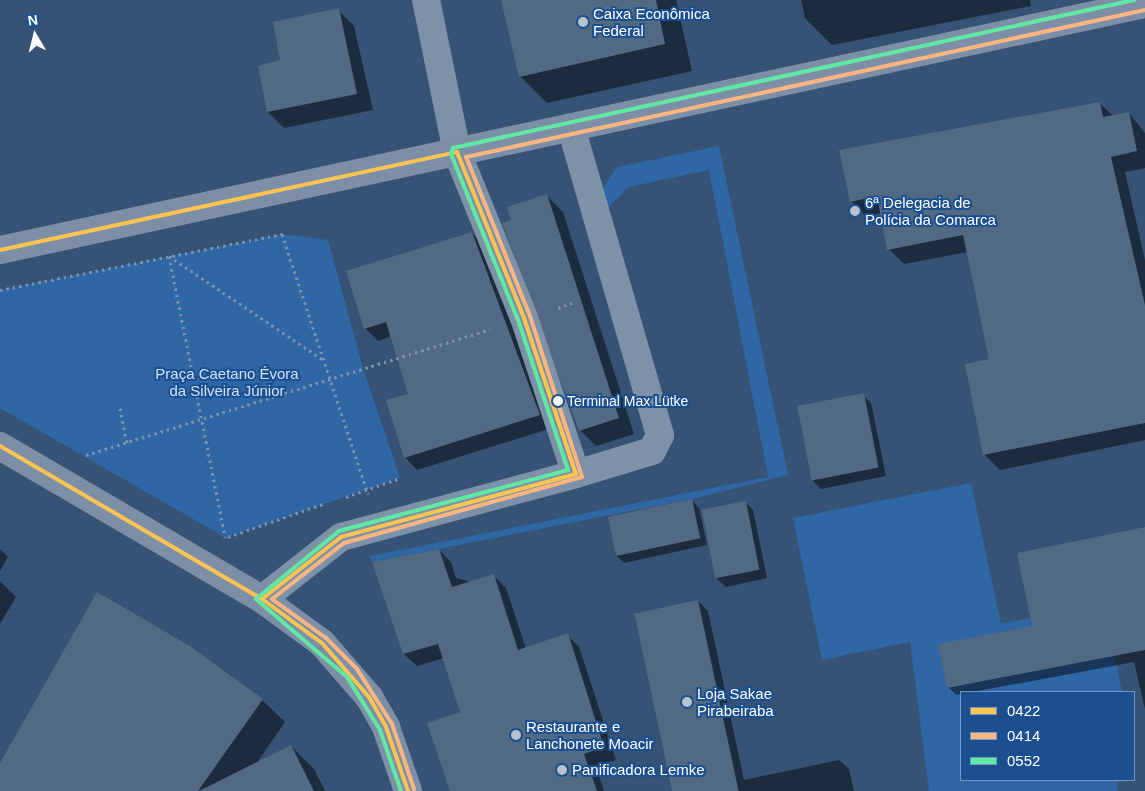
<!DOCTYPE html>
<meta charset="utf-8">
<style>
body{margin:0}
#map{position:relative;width:1145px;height:791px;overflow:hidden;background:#365274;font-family:Arial,sans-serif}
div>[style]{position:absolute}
.green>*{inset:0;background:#2f66a5}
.shadow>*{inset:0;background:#0007}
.building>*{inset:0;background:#526984;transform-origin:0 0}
.path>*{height:3px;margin-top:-1.5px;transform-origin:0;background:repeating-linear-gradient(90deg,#7d92a8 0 2.5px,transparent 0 6.5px)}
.minor>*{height:28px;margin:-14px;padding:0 14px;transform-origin:14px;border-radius:14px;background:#7d92a8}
.major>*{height:28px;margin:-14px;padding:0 14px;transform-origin:14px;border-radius:14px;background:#7d8ea7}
.bus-1>*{height:4px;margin:-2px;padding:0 2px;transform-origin:2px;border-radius:2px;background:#fcc553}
.bus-2>*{height:4px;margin:-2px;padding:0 2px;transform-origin:2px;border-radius:2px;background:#ffb580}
.bus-3>*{height:4px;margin:-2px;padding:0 2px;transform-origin:2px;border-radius:2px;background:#60e9a3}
.dots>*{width:14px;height:14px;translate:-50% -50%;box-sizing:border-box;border:2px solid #1b4f8f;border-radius:50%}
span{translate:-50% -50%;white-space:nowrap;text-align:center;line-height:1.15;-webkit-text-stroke:4px #1b4f8f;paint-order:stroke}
.bus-label{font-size:14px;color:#fff}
.left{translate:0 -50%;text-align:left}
.poi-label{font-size:15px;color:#fff}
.park-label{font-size:15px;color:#cfe3fa}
.legend{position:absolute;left:960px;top:691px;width:175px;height:90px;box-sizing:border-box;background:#1b4f8f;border:1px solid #7695bc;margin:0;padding:6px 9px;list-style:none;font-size:15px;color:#fff}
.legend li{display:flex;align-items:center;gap:10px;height:25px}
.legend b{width:25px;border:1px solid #7695bc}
.north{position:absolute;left:10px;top:10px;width:50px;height:50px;-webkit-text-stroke:4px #1b4f8f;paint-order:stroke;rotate:352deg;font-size:14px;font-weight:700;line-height:20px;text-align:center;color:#fff}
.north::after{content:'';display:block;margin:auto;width:18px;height:22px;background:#fff;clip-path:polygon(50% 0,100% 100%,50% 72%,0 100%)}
</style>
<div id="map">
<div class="green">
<i style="clip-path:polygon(719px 146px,788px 475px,692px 499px,372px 562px,370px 556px,768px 477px,709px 170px,629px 187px,604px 211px,601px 191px,617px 167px)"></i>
<i style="clip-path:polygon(282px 234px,328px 240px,363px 368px,400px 478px,226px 538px,0 408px,0 290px)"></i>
<i style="clip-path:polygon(971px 483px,1001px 624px,1145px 595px,1107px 617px,1122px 692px,961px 692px,961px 780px,1130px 780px,1117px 782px,1118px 791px,929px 791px,910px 642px,822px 660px,793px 518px)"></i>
</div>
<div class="shadow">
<i style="clip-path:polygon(503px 0,676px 0,692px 71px,547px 103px,520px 76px)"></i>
<i style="clip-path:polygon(801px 0,1030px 0,1031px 6px,832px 45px,805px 18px)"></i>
<i style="clip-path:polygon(338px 10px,354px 26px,373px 110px,284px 128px,268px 112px,281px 61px)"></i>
<i style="clip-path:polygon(1099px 103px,1113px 116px,1129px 113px,1145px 133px,1145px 168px,1125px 172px,1145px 260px,1145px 440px,1000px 470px,985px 455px,990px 360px,968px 252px,904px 264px,889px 249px,881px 213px,866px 216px,851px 201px)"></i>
<i style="clip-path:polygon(547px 196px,563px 212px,634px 434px,596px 446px,580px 430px,513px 221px)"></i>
<i style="clip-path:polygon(472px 233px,485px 246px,552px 428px,417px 470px,405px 457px,410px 395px,391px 336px,378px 341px,365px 328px)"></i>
<i style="clip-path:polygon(863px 395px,871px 403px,886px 476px,821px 489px,813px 481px)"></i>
<i style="clip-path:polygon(691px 500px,699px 508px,707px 545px,624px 563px,616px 555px)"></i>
<i style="clip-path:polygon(745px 502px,753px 510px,767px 578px,726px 587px,717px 579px,703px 511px)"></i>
<i style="clip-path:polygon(1145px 529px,1145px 709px,1134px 662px,956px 695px,948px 687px,1033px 627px)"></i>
<i style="clip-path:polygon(0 549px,8px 557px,0 571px)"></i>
<i style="clip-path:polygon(439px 550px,451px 562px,456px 578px,471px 582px,493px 575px,506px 588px,526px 649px,567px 635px,579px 647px,616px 760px,596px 766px,604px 791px,451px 791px,462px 713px,444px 658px,417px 666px,404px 654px,373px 563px)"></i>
<i style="clip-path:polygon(0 581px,16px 597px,0 624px)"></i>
<i style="clip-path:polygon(698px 601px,708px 611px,744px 780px,839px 760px,849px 769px,854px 791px,674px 791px)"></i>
<i style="clip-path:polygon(262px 700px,285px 722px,256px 764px,291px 746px,314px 769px,325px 791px,0 791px,0 766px)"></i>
</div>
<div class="building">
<i style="clip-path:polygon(501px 0,656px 0,665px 44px,519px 77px)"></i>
<i style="clip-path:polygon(339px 8px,357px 94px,267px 112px,258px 66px,280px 60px,273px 22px)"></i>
<i style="clip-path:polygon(1100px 102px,1103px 117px,1129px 112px,1137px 151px,1111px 157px,1145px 305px,1145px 423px,983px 455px,965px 364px,989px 359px,963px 235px,887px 250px,877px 196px,850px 202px,839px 150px)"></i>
<i style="clip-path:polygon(547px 194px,619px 418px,579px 431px,502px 223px,511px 220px,507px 207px)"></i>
<i style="clip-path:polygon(472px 232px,540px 415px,404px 458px,386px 400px,408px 394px,386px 322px,364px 329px,346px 271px)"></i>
<i style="left:864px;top:393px;width:76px;height:68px;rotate:79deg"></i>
<i style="left:692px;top:499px;width:40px;height:86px;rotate:78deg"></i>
<i style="left:746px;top:501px;width:70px;height:45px;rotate:79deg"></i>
<i style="clip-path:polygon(1145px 527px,1145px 650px,947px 688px,938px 644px,1032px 626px,1017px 553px)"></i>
<i style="clip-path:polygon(439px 549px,452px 587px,494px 574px,518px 650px,568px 633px,604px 747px,584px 754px,597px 791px,450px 791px,427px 723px,460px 712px,438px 644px,403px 654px,372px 562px)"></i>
<i style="clip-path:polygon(97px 592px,190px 646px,263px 699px,198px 791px,0 791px,0 763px)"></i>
<i style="left:698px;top:600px;width:195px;height:65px;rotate:78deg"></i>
<i style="clip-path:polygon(291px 745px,314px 791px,199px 791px)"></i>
</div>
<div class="path">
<i style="left:169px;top:256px;width:287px;rotate:78.7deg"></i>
<i style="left:169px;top:256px;width:186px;rotate:34deg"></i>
<i style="left:0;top:290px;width:288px;rotate:-11.2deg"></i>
<i style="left:282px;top:234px;width:274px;rotate:71.7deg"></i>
<i style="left:558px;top:308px;width:15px;rotate:-20deg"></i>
<i style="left:120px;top:408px;width:36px;rotate:79deg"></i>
<i style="left:86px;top:455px;width:423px;rotate:-17.3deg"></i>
<i style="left:346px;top:497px;width:57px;rotate:-19.4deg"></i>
<i style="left:228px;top:537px;width:101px;rotate:-19.2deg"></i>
</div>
<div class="minor">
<i style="left:571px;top:127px;width:321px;rotate:73.9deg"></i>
<i style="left:660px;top:435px;width:18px;rotate:117deg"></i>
<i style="left:652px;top:451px;width:79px;rotate:163.2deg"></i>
<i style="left:262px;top:599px;width:100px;rotate:-38.1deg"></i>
<i style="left:341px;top:537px;width:243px;rotate:-15deg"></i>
<i style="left:576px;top:474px;width:164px;rotate:-108.4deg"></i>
<i style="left:524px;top:318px;width:179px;rotate:-112deg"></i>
<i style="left:457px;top:152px;width:155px;rotate:-101.5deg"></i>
</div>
<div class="major">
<i style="left:0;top:250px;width:1171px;rotate:-12.13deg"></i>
<i style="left:0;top:446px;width:303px;rotate:30.3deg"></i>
<i style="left:262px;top:599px;width:74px;rotate:36.3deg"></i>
<i style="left:322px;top:643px;width:72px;rotate:49deg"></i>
<i style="left:369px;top:697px;width:34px;rotate:60deg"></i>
<i style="left:386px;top:727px;width:68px;rotate:71deg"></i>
</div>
<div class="bus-1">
<i style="left:0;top:250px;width:467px;rotate:-12.1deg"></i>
<i style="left:457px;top:152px;width:179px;rotate:68deg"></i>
<i style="left:524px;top:318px;width:164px;rotate:71.6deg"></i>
<i style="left:576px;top:474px;width:243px;rotate:165deg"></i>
<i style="left:341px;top:537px;width:100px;rotate:141.9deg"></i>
<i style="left:0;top:446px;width:303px;rotate:30.3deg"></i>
<i style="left:262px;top:599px;width:74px;rotate:36.3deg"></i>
<i style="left:322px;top:643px;width:72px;rotate:49deg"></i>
<i style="left:369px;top:697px;width:34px;rotate:60deg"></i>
<i style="left:386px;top:727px;width:68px;rotate:71deg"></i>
</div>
<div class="bus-2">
<i style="left:414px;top:789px;width:69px;rotate:-108.7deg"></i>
<i style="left:392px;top:724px;width:65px;rotate:-122.5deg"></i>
<i style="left:357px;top:669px;width:44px;rotate:-135deg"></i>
<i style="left:326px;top:638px;width:67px;rotate:-144.2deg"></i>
<i style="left:272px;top:599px;width:91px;rotate:-37.9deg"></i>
<i style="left:344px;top:543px;width:247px;rotate:-15.5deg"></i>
<i style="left:582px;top:477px;width:169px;rotate:-107.9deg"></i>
<i style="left:530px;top:316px;width:171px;rotate:-111.9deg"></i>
<i style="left:466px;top:157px;width:695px;rotate:-12.22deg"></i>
</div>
<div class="bus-3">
<i style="left:401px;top:791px;width:65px;rotate:-109deg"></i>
<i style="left:380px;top:730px;width:62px;rotate:-121.9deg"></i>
<i style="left:347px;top:677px;width:120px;rotate:-139.4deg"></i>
<i style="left:256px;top:599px;width:107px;rotate:-39.3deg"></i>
<i style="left:339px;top:531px;width:237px;rotate:-14.9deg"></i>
<i style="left:568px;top:470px;width:158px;rotate:-108.4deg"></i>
<i style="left:518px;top:320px;width:179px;rotate:-112deg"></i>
<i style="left:451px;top:154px;width:6px;rotate:-72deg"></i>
<i style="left:453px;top:148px;width:697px;rotate:-12.26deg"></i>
</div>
<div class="dots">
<i style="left:583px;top:22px;background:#b9c2ce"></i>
<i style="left:855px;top:211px;background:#b9c2ce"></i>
<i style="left:558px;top:401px;background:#fff"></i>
<i style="left:687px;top:702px;background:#b9c2ce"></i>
<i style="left:516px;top:735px;background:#b9c2ce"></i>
<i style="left:562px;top:770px;background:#b9c2ce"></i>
</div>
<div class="bus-label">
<span class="left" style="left:567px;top:401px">Terminal Max Lütke</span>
</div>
<div class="poi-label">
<span class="left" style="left:593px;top:22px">Caixa Econômica<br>Federal</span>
<span class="left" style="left:865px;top:211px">6ª Delegacia de<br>Polícia da Comarca</span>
<span class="left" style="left:697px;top:702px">Loja Sakae<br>Pirabeiraba</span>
<span class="left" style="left:526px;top:735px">Restaurante e<br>Lanchonete Moacir</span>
<span class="left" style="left:572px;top:770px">Panificadora Lemke</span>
</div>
<div class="park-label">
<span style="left:227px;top:382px">Praça Caetano Évora<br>da Silveira Júnior</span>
</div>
<ul class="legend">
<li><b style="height:6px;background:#fcc553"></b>0422</li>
<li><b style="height:6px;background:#ffb580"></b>0414</li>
<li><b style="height:6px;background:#60e9a3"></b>0552</li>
</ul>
<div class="north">N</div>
</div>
